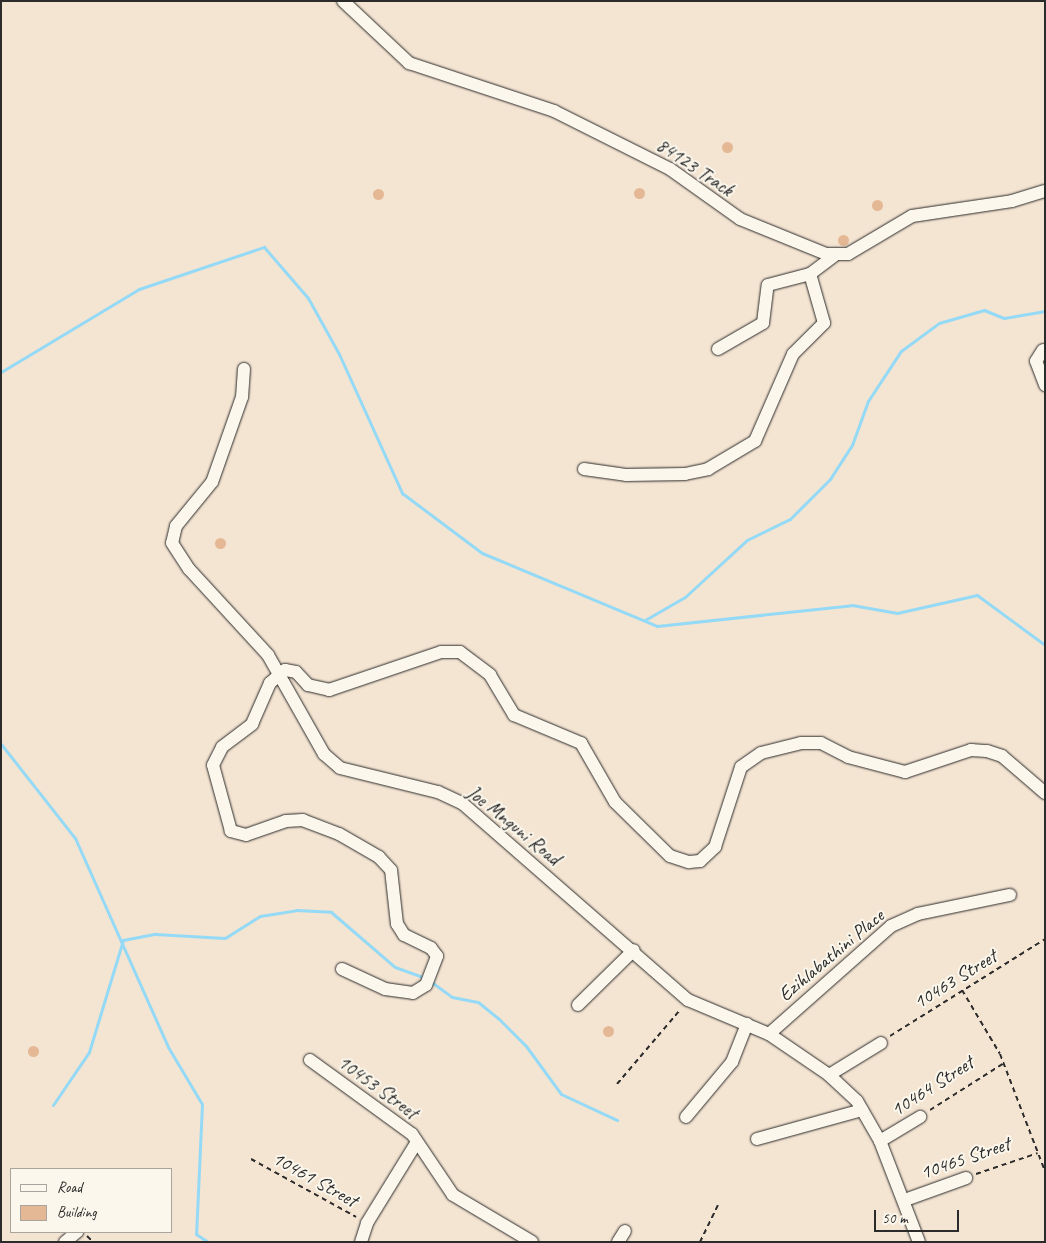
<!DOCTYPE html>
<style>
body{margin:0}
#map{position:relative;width:1046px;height:1243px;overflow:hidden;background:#f4e4d2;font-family:Caveat,sans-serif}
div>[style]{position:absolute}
.stream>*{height:3px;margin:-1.5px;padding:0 1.5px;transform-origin:1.5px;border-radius:1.5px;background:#94daf6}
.building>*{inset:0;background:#e5b895}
.round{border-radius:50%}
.path>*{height:2px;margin-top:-1px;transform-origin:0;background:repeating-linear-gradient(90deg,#2b2b2b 0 5px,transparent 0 9px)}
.roads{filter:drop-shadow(0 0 1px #2b2b2b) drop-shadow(0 0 1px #2b2b2b)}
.minor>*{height:12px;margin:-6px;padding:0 6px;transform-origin:6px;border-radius:6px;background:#fbf7ec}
span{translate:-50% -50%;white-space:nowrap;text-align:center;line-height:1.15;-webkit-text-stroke:4px #fbf7ec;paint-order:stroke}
.street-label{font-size:20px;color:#2b2b2b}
.frame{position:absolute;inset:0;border:2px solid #2b2b2b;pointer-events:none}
.legend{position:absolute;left:10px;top:1168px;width:162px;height:65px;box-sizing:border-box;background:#fbf7ec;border:1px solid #a8a59f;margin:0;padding:6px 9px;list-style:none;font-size:15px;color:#2b2b2b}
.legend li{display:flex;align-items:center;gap:10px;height:25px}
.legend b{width:25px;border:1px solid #a8a59f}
.scale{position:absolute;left:874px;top:1210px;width:85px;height:22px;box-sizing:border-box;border:2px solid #2b2b2b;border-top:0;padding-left:6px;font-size:15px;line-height:18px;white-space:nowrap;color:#2b2b2b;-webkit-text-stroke:4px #fbf7ec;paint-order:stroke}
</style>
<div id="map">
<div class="stream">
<i style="left:1px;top:372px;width:161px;rotate:-31deg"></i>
<i style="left:139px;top:289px;width:132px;rotate:-18.6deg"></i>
<i style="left:264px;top:247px;width:67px;rotate:49.2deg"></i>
<i style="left:308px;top:298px;width:64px;rotate:61deg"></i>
<i style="left:339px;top:354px;width:153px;rotate:65.6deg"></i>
<i style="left:402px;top:493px;width:100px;rotate:36.9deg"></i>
<i style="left:482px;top:553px;width:190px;rotate:22.6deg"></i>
<i style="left:657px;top:626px;width:196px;rotate:-6.1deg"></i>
<i style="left:852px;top:605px;width:46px;rotate:10.1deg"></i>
<i style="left:897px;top:613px;width:82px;rotate:-12.7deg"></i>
<i style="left:977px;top:595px;width:84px;rotate:36.3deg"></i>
<i style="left:645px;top:620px;width:46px;rotate:-29.9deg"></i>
<i style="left:685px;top:597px;width:84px;rotate:-42.6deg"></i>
<i style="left:747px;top:540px;width:48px;rotate:-26deg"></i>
<i style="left:790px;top:519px;width:57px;rotate:-45deg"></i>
<i style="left:830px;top:479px;width:40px;rotate:-57.1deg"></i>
<i style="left:852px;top:445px;width:47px;rotate:-70deg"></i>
<i style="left:868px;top:401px;width:60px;rotate:-56.6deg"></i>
<i style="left:901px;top:351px;width:47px;rotate:-36.4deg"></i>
<i style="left:939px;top:323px;width:47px;rotate:-16.1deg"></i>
<i style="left:984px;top:310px;width:22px;rotate:22deg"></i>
<i style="left:1004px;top:318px;width:42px;rotate:-9.7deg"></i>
<i style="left:1px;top:744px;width:120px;rotate:51.8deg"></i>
<i style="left:75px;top:838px;width:229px;rotate:66deg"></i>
<i style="left:168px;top:1047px;width:66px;rotate:59.2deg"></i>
<i style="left:202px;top:1104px;width:130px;rotate:92.6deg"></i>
<i style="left:196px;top:1234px;width:14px;rotate:34deg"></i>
<i style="left:430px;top:981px;width:27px;rotate:36deg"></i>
<i style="left:452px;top:997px;width:26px;rotate:11deg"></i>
<i style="left:478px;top:1002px;width:27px;rotate:39deg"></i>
<i style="left:499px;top:1019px;width:38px;rotate:45deg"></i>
<i style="left:526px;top:1046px;width:59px;rotate:53.9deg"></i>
<i style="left:561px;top:1094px;width:62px;rotate:24.9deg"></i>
<i style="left:53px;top:1105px;width:64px;rotate:-55.8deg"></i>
<i style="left:89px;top:1052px;width:117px;rotate:-73.1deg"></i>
<i style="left:123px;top:940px;width:33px;rotate:-11deg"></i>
<i style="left:155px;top:934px;width:70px;rotate:3.3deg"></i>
<i style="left:225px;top:938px;width:41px;rotate:-32.2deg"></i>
<i style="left:260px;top:916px;width:36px;rotate:-9deg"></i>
<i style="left:296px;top:910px;width:35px;rotate:3deg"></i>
<i style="left:331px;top:912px;width:84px;rotate:40.7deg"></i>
<i style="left:395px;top:967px;width:32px;rotate:20deg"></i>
</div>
<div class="building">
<i class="round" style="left:721.5px;top:141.5px;width:11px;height:11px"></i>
<i class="round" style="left:633.5px;top:187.5px;width:11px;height:11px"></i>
<i class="round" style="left:372.5px;top:188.5px;width:11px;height:11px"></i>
<i class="round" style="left:871.5px;top:199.5px;width:11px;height:11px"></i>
<i class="round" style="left:837.5px;top:234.5px;width:11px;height:11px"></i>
<i class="round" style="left:214.5px;top:537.5px;width:11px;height:11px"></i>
<i class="round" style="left:602.5px;top:1025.5px;width:11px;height:11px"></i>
<i class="round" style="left:27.5px;top:1045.5px;width:11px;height:11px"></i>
</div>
<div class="path">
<i style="left:962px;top:990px;width:74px;rotate:59.3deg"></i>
<i style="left:1000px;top:1054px;width:125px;rotate:69deg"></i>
<i style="left:890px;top:1036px;width:183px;rotate:-32deg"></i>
<i style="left:617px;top:1084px;width:97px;rotate:-49.6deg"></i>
<i style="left:930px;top:1110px;width:88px;rotate:-32.4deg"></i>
<i style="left:251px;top:1159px;width:120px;rotate:28.9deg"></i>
<i style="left:976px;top:1174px;width:65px;rotate:-18.7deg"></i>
<i style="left:87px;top:1236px;width:8px;rotate:45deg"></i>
<i style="left:700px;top:1242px;width:41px;rotate:-64.1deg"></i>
</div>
<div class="roads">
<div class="minor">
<i style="left:343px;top:1px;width:91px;rotate:43.2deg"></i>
<i style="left:409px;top:63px;width:153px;rotate:18.3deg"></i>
<i style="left:554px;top:111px;width:130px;rotate:26.6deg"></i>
<i style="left:670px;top:169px;width:86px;rotate:35.5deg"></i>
<i style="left:740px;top:219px;width:93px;rotate:22.1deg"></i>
<i style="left:826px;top:254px;width:22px"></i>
<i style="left:848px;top:254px;width:74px;rotate:-30.7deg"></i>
<i style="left:912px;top:216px;width:101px;rotate:-8.5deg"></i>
<i style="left:1012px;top:201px;width:34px;rotate:-17deg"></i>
<i style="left:718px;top:349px;width:52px;rotate:-30deg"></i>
<i style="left:763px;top:323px;width:38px;rotate:-83deg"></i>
<i style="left:768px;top:285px;width:43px;rotate:-14.7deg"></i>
<i style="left:810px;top:274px;width:30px;rotate:-37deg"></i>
<i style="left:1043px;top:350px;width:13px;rotate:122deg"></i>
<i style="left:1036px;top:361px;width:26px;rotate:69deg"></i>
<i style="left:244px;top:369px;width:28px;rotate:94deg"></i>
<i style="left:242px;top:397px;width:90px;rotate:109.4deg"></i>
<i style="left:212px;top:482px;width:57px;rotate:129.3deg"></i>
<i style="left:176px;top:526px;width:17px;rotate:103deg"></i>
<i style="left:172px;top:543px;width:31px;rotate:57deg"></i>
<i style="left:189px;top:569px;width:117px;rotate:47.4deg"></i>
<i style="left:268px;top:655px;width:114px;rotate:60.5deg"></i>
<i style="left:324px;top:754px;width:21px;rotate:41deg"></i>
<i style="left:340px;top:768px;width:101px;rotate:13.8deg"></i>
<i style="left:438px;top:792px;width:26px;rotate:25deg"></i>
<i style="left:462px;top:803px;width:300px;rotate:41.1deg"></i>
<i style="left:688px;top:1000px;width:88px;rotate:22.8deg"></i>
<i style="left:769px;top:1034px;width:73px;rotate:34.3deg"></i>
<i style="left:829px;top:1075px;width:38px;rotate:43deg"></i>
<i style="left:857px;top:1101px;width:46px;rotate:60.1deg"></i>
<i style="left:880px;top:1141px;width:108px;rotate:68.9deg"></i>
<i style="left:584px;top:469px;width:42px;rotate:8.1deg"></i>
<i style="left:626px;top:475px;width:59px;rotate:-1deg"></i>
<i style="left:685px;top:474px;width:24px;rotate:-12deg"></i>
<i style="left:708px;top:469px;width:55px;rotate:-30.8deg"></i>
<i style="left:755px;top:441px;width:95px;rotate:-66.4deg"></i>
<i style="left:793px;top:354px;width:44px;rotate:-45deg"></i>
<i style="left:824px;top:323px;width:51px;rotate:-105.9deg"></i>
<i style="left:342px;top:969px;width:47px;rotate:24.9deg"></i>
<i style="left:385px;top:989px;width:28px;rotate:8deg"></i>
<i style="left:413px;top:993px;width:15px;rotate:-32deg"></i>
<i style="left:426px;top:985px;width:31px;rotate:-69deg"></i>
<i style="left:437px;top:956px;width:10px;rotate:-127deg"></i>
<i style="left:431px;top:948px;width:30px;rotate:-154deg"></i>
<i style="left:404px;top:935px;width:13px;rotate:-122deg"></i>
<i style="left:397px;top:924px;width:54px;rotate:-96.3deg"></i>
<i style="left:391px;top:870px;width:18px;rotate:-133deg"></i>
<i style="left:379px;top:857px;width:46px;rotate:-150.1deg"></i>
<i style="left:339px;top:834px;width:39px;rotate:-159deg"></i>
<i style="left:303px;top:820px;width:17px;rotate:177deg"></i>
<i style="left:286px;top:821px;width:42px;rotate:160.7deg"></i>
<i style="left:246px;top:835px;width:16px;rotate:-165deg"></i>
<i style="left:231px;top:831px;width:68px;rotate:-105.3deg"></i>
<i style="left:213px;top:765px;width:20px;rotate:-63deg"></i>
<i style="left:222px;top:747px;width:38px;rotate:-37deg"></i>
<i style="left:252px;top:724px;width:45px;rotate:-66.3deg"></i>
<i style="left:270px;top:683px;width:20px;rotate:-41deg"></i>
<i style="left:285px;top:670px;width:11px;rotate:10deg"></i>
<i style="left:296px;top:672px;width:18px;rotate:47deg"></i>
<i style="left:308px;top:685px;width:22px;rotate:13deg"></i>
<i style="left:329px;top:690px;width:118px;rotate:-18.7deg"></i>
<i style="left:441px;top:652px;width:19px"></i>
<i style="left:460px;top:652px;width:38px;rotate:37deg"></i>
<i style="left:490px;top:675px;width:47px;rotate:59deg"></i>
<i style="left:514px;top:715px;width:73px;rotate:22.7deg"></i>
<i style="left:581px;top:743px;width:68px;rotate:60deg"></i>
<i style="left:615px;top:802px;width:77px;rotate:44.5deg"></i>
<i style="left:670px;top:856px;width:20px;rotate:18deg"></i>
<i style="left:689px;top:862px;width:11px;rotate:-5deg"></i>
<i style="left:700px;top:861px;width:21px;rotate:-43deg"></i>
<i style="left:715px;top:847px;width:84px;rotate:-72deg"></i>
<i style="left:741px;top:767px;width:24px;rotate:-35deg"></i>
<i style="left:761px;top:753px;width:41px;rotate:-14deg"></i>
<i style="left:801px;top:743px;width:20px"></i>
<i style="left:821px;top:743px;width:30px;rotate:27deg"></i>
<i style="left:848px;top:757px;width:59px;rotate:14.7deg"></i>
<i style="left:905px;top:772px;width:70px;rotate:-18.4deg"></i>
<i style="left:971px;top:750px;width:16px;rotate:4deg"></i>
<i style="left:987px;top:751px;width:16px;rotate:18deg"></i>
<i style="left:1002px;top:756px;width:57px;rotate:40.7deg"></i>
<i style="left:578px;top:1005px;width:78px;rotate:-44.5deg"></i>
<i style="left:769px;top:1034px;width:163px;rotate:-41.5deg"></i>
<i style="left:891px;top:926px;width:30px;rotate:-24deg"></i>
<i style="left:918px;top:914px;width:94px;rotate:-11.7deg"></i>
<i style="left:310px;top:1060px;width:126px;rotate:36deg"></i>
<i style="left:412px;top:1134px;width:73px;rotate:56.1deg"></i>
<i style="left:453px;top:1195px;width:92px;rotate:30.7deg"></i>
<i style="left:829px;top:1075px;width:61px;rotate:-31.6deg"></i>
<i style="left:686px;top:1117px;width:72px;rotate:-50.1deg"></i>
<i style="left:732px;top:1062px;width:41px;rotate:-68.5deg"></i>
<i style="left:757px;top:1139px;width:109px;rotate:-15.4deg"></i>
<i style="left:880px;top:1141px;width:47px;rotate:-31deg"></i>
<i style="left:905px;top:1200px;width:65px;rotate:-19.8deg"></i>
<i style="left:65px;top:1242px;width:16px;rotate:-40deg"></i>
<i style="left:361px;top:1242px;width:20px;rotate:-72deg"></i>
<i style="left:367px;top:1223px;width:92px;rotate:-58.4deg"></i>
<i style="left:618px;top:1242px;width:13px;rotate:-58deg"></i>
</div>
</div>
<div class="street-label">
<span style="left:695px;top:167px;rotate:34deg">84123 Track</span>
<span style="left:514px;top:825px;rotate:39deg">Joe Mnguni Road</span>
<span style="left:831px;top:955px;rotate:-40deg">Ezihlabathini Place</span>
<span style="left:955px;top:979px;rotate:-32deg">10463 Street</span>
<span style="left:932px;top:1086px;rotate:-33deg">10464 Street</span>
<span style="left:378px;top:1087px;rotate:36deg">10453 Street</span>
<span style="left:965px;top:1158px;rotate:-19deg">10465 Street</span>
<span style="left:315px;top:1179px;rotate:29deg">10461 Street</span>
</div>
<div class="frame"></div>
<ul class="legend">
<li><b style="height:6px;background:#fbf7ec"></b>Road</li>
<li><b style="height:14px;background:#e5b895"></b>Building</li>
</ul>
<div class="scale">50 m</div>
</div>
